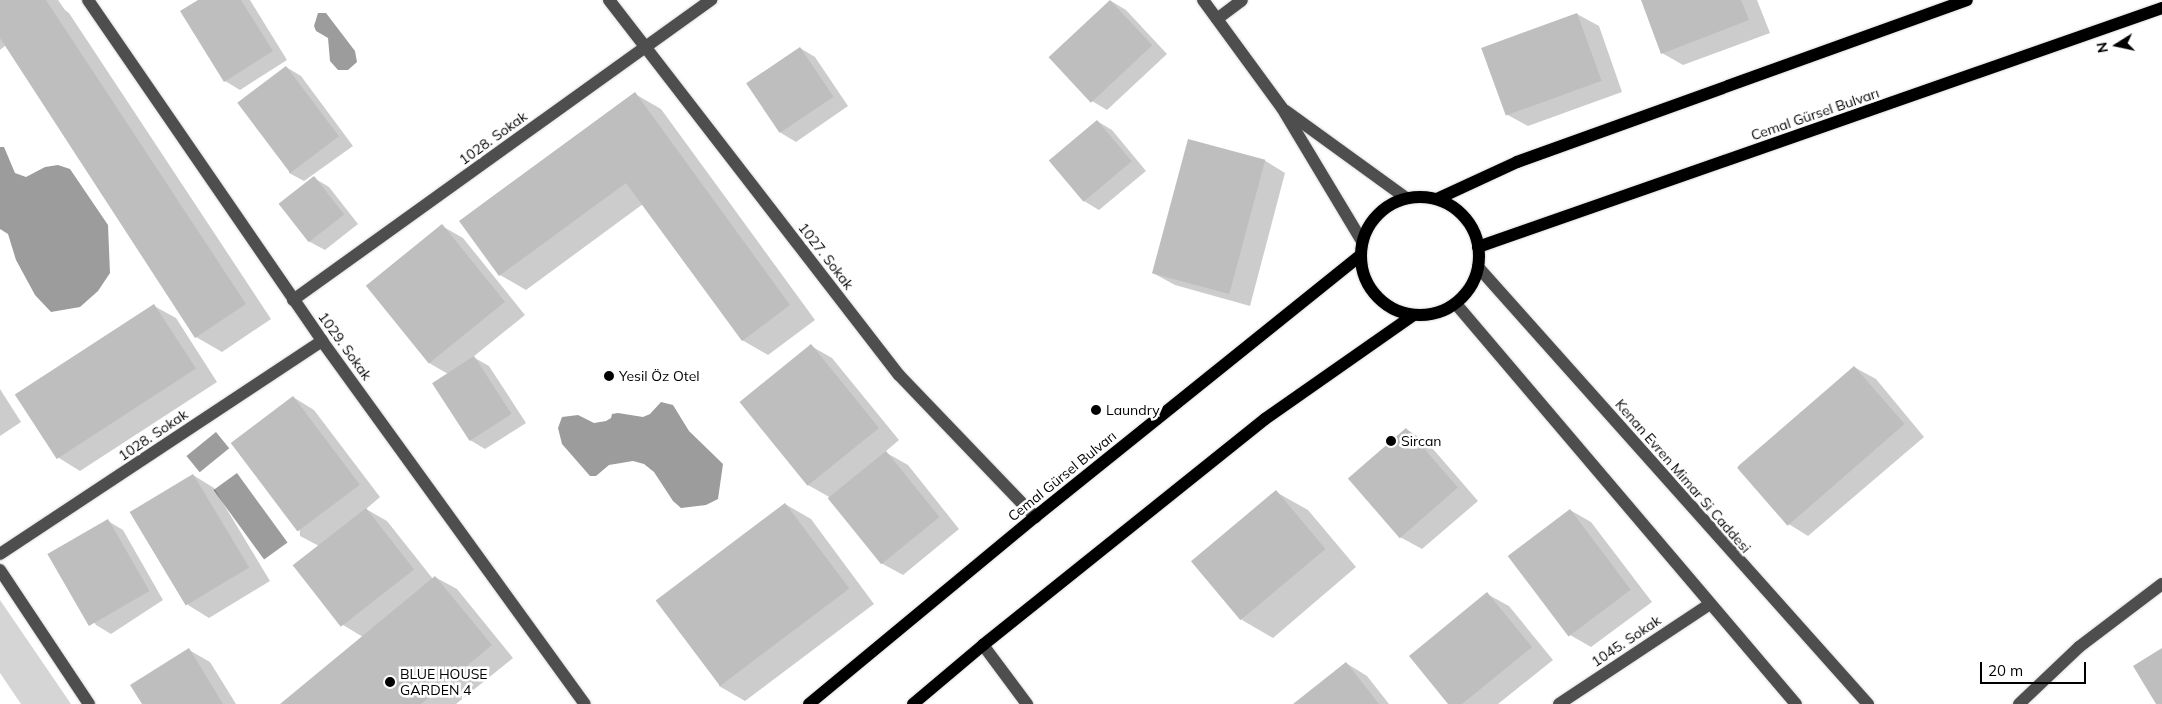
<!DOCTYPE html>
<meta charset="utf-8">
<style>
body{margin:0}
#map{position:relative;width:2162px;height:704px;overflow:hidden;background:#fff;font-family:Mulish,sans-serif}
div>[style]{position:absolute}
.green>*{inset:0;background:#d5d5d5}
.water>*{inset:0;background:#9c9c9c;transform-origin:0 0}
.shadow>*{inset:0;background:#0003}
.building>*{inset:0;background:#bebebe;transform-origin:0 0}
.roads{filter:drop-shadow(0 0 1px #dbdbdb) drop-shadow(0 0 1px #dbdbdb)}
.minor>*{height:12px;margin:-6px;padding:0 6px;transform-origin:6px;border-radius:6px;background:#4e4e4e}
.major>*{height:12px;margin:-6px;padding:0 6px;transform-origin:6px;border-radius:6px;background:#000}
.major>.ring{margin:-6px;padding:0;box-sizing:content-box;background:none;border:12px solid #000;border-radius:50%}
.dots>*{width:14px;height:14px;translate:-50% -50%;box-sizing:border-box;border:2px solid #fff;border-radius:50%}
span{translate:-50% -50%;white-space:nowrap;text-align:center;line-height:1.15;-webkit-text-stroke:5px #fff;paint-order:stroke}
.street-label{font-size:14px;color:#000}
.poi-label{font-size:14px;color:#000}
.left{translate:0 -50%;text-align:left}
.north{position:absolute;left:2092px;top:20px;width:50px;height:50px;-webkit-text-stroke:4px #fff;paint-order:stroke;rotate:260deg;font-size:14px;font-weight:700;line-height:20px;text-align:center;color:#000}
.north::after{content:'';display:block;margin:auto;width:18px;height:22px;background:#000;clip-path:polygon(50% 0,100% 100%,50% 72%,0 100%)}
.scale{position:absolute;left:1980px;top:662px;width:106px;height:22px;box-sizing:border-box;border:2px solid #000;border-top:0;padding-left:6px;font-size:15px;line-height:18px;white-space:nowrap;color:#000;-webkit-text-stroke:4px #fff;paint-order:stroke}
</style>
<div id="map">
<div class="green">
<i style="clip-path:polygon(0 600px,71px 704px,21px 704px,0 673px)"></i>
</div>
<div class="water">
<i style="clip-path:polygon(318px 13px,326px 13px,355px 51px,357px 62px,348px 70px,338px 70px,330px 61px,328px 38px,316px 31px,314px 26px)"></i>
<i style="clip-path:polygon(0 147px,4px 147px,15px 173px,26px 177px,45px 167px,58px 165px,70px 169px,108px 225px,110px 273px,98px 291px,80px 307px,51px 312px,35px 295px,16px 260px,8px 234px,0 229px)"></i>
<i style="clip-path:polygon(661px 402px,673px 405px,689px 431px,723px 464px,718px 499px,706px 505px,681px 508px,673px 501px,654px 472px,644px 464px,633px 461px,609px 465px,596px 476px,590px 476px,562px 444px,558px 428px,562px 417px,578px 415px,594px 423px,606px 421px,611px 418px,612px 414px,618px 413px,643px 417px,650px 414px)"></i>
<i style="left:216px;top:432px;width:21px;height:38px;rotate:51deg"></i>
<i style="left:237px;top:473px;width:86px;height:29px;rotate:54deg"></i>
</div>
<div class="shadow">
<i style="clip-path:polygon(0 0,58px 0,65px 10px,69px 13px,271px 319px,222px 352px,196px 337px,6px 45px,0 50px)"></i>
<i style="clip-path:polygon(201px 0,250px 0,287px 60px,240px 90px,225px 81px)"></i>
<i style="clip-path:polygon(1642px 0,1757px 0,1770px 33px,1683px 65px,1662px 53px)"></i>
<i style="clip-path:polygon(1111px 1px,1126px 10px,1167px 54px,1107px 110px,1092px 101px,1051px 58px)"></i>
<i style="clip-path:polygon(1577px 14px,1599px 26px,1622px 92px,1528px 126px,1506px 114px)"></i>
<i style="clip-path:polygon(800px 48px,815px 57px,848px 106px,796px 142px,781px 133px)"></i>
<i style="clip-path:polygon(286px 67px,301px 76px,353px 146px,304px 181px,289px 173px)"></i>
<i style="clip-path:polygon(635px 94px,661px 109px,815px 320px,768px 355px,742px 340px,643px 204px,526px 290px,500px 275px)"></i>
<i style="clip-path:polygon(1097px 121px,1112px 130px,1146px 171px,1099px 210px,1084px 201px,1050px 161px)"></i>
<i style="clip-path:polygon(1264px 160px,1285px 173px,1250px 306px,1175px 285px,1153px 273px)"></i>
<i style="clip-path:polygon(314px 178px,329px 187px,358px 224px,325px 250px,310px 242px)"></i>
<i style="clip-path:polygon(442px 226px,463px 238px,525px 315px,473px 357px,489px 366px,526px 423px,485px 449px,470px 440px,448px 374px,429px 363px)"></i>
<i style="clip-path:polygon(154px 306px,176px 318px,217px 382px,80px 471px,59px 458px,17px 395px)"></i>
<i style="clip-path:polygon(811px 346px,832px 358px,899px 440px,885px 452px,908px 465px,959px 529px,903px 575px,881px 563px,831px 498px,808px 485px)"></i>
<i style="clip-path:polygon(1854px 367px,1876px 379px,1924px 437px,1808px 536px,1787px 523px,1738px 466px)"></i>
<i style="clip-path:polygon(0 389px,21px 422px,0 436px)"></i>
<i style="clip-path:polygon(293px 397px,314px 410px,380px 497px,366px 509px,387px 521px,433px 579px,435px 577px,457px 589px,513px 658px,456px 704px,281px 704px,363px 637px,343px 625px,319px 546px,300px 536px)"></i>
<i style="clip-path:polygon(1406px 429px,1427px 442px,1478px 501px,1422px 549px,1400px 537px,1350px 478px)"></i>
<i style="clip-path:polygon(193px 475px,214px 488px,270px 581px,209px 618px,188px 605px)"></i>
<i style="clip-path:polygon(1276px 492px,1308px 510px,1356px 567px,1273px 638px,1242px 620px)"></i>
<i style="clip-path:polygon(785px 504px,811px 519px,874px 604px,745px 701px,719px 686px)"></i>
<i style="clip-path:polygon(1570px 510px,1591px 522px,1652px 602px,1591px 647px,1570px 635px)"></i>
<i style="clip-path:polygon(108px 521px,123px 530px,163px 600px,111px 634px,96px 625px,52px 559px)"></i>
<i style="clip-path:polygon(1487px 594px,1509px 606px,1553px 660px,1498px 704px,1450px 704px)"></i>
<i style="clip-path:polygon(189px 650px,210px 662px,236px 704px,143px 704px)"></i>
<i style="clip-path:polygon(1346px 663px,1367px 676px,1389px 704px,1295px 704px)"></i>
</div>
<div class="building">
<i style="clip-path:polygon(0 0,46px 0,246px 304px,195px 338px,0 38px)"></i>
<i style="clip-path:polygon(198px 0,241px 0,273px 51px,224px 82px,180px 11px)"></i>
<i style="left:1110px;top:0;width:62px;height:84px;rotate:47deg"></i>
<i style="clip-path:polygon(1641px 0,1741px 0,1749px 20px,1661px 54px)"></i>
<i style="left:1577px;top:13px;width:72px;height:102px;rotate:70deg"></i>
<i style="left:800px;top:47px;width:60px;height:65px;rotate:56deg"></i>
<i style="left:286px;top:66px;width:88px;height:61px;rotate:53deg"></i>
<i style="clip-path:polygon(635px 92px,790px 305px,742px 341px,626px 183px,499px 276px,459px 221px)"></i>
<i style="left:1097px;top:120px;width:54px;height:63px;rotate:50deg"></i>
<i style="left:1188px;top:139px;width:80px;height:139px;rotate:15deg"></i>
<i style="left:314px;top:176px;width:49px;height:45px;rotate:52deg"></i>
<i style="left:442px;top:224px;width:100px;height:98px;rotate:51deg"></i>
<i style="left:154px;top:304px;width:77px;height:166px;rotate:57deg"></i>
<i style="left:811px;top:344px;width:108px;height:92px;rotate:51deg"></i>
<i style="left:474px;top:356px;width:69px;height:50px;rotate:57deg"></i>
<i style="left:1854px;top:366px;width:77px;height:155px;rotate:49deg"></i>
<i style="left:293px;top:396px;width:111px;height:78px;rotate:53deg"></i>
<i style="left:1406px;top:428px;width:79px;height:77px;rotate:49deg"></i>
<i style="left:886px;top:451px;width:85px;height:75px;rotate:51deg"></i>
<i style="left:193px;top:474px;width:109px;height:74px;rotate:59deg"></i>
<i style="left:1276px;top:490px;width:77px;height:111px;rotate:50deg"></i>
<i style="left:785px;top:503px;width:107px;height:162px;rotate:53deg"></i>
<i style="left:366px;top:508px;width:78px;height:93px;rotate:52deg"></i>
<i style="left:1570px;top:509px;width:101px;height:78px;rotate:53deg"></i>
<i style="left:108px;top:519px;width:83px;height:70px;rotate:60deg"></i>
<i style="clip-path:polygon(435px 576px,492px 645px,421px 704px,280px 704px)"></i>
<i style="clip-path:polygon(1487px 592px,1532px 647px,1462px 704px,1448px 704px,1409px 656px)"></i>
<i style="clip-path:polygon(189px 648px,223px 704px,142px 704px,130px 685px)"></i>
<i style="clip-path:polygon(2162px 648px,2162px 704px,2156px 704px,2133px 666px)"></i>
<i style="clip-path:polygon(1346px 662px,1379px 704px,1293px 704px)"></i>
</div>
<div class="roads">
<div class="minor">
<i style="left:88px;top:0;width:414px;rotate:55.5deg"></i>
<i style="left:322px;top:341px;width:448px;rotate:54.1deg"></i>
<i style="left:609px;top:0;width:474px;rotate:52.3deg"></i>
<i style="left:899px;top:375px;width:197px;rotate:46.2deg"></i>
<i style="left:1203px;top:0;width:134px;rotate:53.8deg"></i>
<i style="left:1282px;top:108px;width:155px;rotate:59deg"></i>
<i style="left:1217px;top:19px;width:31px;rotate:-37deg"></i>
<i style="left:1286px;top:111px;width:148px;rotate:35.9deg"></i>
<i style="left:1478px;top:267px;width:586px;rotate:48.25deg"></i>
<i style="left:293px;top:300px;width:515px;rotate:-35.67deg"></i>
<i style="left:1456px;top:304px;width:525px;rotate:49.64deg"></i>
<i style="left:0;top:554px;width:386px;rotate:-33.5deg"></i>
<i style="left:0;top:570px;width:161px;rotate:56.4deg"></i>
<i style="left:983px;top:645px;width:74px;rotate:53.3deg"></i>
<i style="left:1559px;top:704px;width:181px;rotate:-33.5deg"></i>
<i style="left:2019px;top:704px;width:83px;rotate:-43.5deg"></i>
<i style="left:2079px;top:647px;width:104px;rotate:-37.2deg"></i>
</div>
<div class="major">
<i class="ring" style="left:1361px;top:197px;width:106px;height:106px"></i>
<i style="left:1437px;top:199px;width:88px;rotate:-24.8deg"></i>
<i style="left:1517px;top:162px;width:478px;rotate:-19.8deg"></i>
<i style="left:1478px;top:247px;width:725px;rotate:-19.26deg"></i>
<i style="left:809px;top:704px;width:293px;rotate:-39.6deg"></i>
<i style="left:1035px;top:517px;width:417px;rotate:-38.8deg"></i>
<i style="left:913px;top:704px;width:92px;rotate:-40.1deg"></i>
<i style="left:983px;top:645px;width:361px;rotate:-38.7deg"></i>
<i style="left:1265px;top:419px;width:179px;rotate:-35deg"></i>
</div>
</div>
<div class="dots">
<i style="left:609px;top:376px;background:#000"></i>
<i style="left:1096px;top:410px;background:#000"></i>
<i style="left:1391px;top:441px;background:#000"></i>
<i style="left:390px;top:682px;background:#000"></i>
</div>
<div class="street-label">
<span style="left:1815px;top:114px;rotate:-19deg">Cemal Gürsel Bulvarı</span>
<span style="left:493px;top:138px;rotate:-36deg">1028. Sokak</span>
<span style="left:826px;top:256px;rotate:52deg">1027. Sokak</span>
<span style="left:345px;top:346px;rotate:54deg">1029. Sokak</span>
<span style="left:153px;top:435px;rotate:-34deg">1028. Sokak</span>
<span style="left:1062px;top:476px;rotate:-39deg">Cemal Gürsel Bulvarı</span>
<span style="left:1683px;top:476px;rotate:49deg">Kenan Evren Mimar Si Caddesi</span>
<span style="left:1626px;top:641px;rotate:-34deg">1045. Sokak</span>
</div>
<div class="poi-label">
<span class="left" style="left:619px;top:376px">Yesil Öz Otel</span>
<span class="left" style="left:1106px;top:410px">Laundry</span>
<span class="left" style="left:1401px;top:441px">Sircan</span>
<span class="left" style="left:400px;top:682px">BLUE HOUSE<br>GARDEN 4</span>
</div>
<div class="north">N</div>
<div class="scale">20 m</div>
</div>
